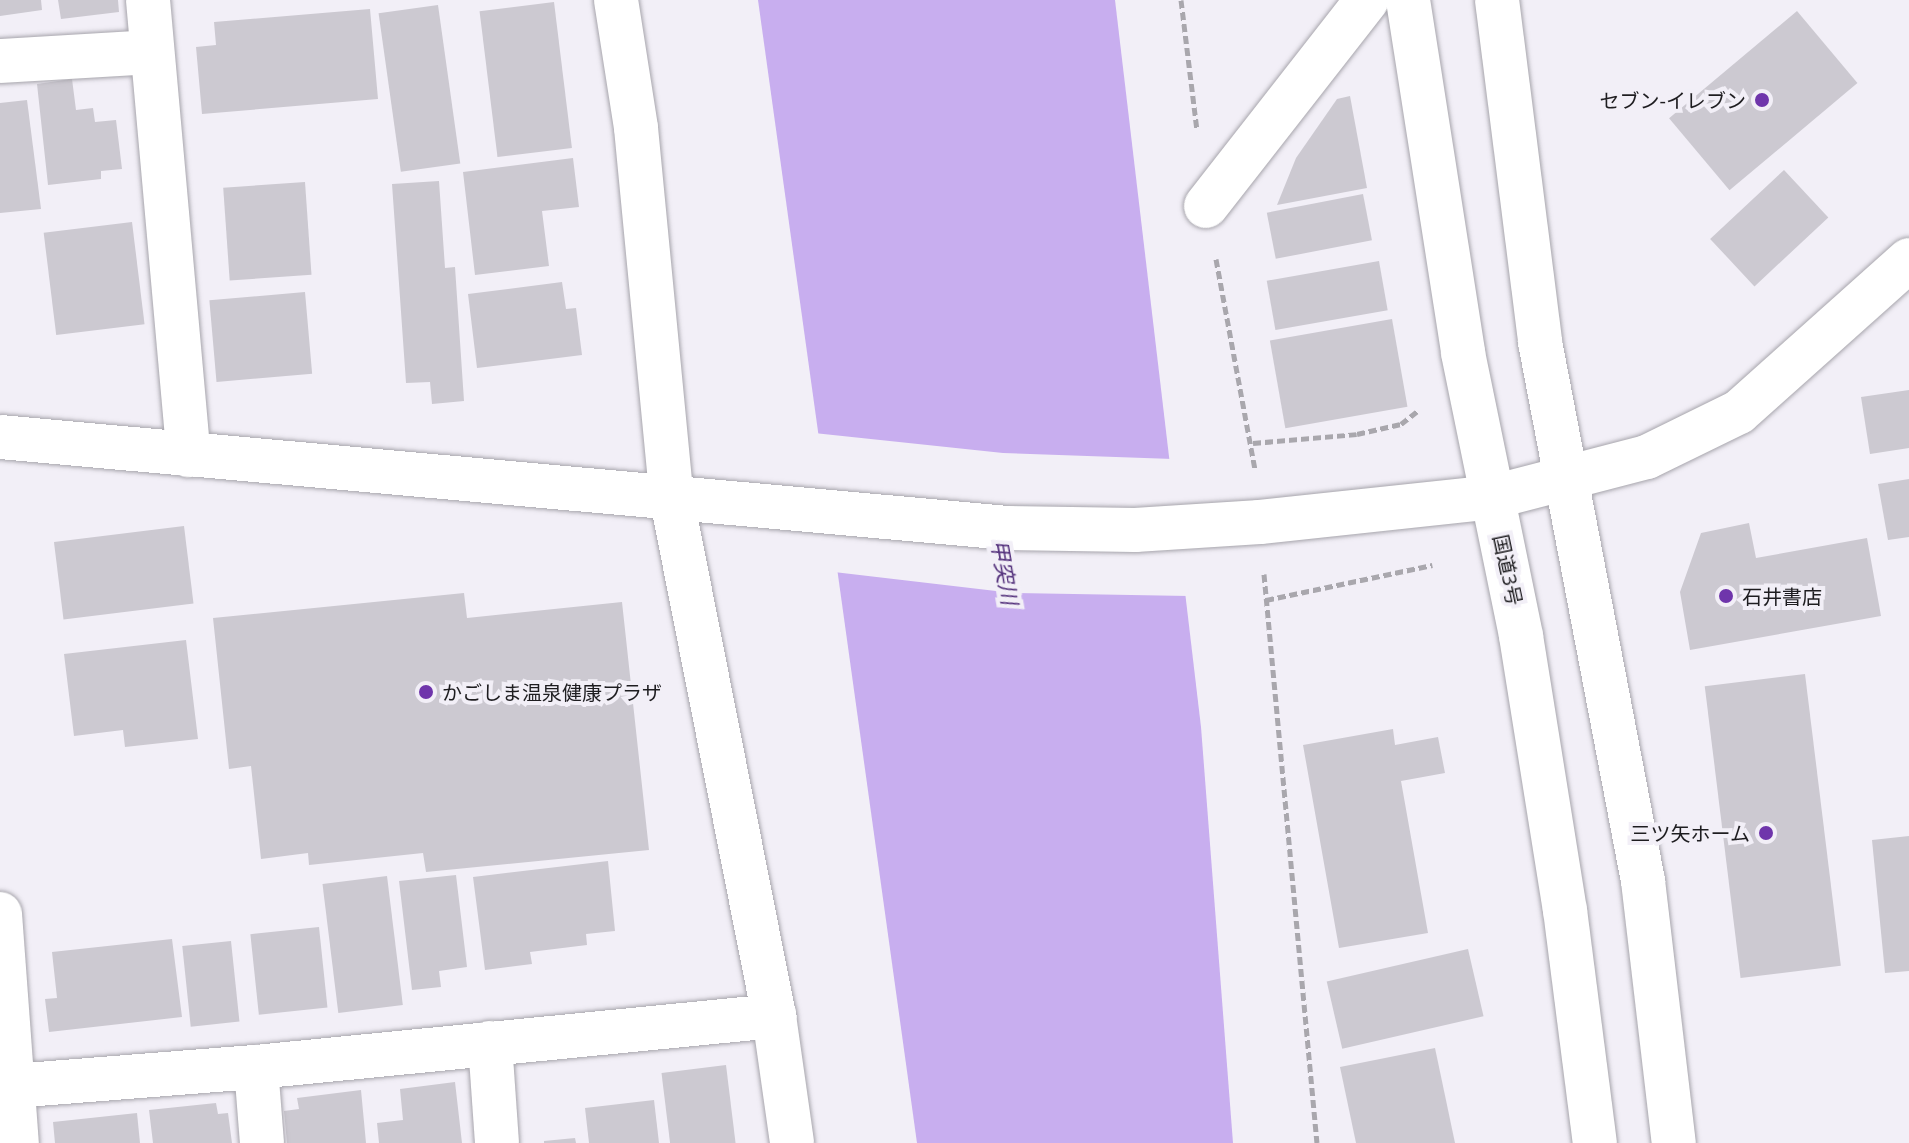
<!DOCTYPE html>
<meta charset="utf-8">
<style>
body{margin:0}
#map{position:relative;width:1909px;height:1143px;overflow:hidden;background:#f2eff7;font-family:"Open Sans","Noto Sans JP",sans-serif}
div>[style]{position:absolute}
.water>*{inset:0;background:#c8aeef}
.pier>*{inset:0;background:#f2eff7}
.building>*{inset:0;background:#ccc9d1;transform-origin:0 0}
.path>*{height:5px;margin-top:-2.5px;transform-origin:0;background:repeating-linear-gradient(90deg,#a9a7ad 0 8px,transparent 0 12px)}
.roads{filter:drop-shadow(0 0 2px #a7a5ac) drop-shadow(0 0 2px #a7a5ac)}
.street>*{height:44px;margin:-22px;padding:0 22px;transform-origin:22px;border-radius:22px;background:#fff}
.secondary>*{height:44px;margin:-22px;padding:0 22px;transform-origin:22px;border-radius:22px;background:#fff}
.highway>*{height:44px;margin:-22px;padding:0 22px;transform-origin:22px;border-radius:22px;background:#fff}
.dots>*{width:22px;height:22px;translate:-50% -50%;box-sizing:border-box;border:4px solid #f2eff7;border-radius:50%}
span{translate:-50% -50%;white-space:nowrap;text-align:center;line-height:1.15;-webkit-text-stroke:8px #f2eff7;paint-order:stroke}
.poi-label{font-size:20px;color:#1e1d20}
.right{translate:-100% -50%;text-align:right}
.left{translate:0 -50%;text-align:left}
.street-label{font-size:20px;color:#1e1d20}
.water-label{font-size:22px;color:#54317c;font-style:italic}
</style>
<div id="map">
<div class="water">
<i style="clip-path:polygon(758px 0,1115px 0,1201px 727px,1233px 1143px,917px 1143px)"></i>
</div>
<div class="pier">
<i style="clip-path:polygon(814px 433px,1003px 453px,1173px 459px,1189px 596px,1013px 593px,834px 572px)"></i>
</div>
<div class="building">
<i style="clip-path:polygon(0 0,41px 0,42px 10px,0 16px)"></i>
<i style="clip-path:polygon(58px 0,118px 0,119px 12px,61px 19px)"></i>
<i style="left:554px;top:2px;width:147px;height:75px;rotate:83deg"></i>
<i style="left:438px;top:5px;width:160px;height:60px;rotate:82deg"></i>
<i style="clip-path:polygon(370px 9px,378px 99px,202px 114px,196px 47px,216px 45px,214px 22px)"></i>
<i style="left:1797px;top:11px;width:94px;height:167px;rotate:50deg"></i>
<i style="clip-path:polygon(72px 79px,76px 110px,93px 108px,95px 122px,116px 120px,122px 169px,101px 171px,101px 179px,48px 185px,37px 84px)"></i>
<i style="clip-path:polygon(1350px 96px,1367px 188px,1277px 205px,1296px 158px,1337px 99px)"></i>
<i style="clip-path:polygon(27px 100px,41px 209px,0 213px,0 103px)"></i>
<i style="clip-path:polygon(573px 158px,579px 207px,542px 211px,549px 266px,475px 275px,463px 172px)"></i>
<i style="left:1784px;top:170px;width:65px;height:101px;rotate:47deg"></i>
<i style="clip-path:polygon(439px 181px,445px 268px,455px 267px,464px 401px,432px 404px,430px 382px,406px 383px,392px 184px)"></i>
<i style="left:305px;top:182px;width:93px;height:82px;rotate:86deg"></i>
<i style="left:1363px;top:194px;width:47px;height:98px;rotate:79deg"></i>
<i style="left:132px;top:222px;width:103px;height:89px;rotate:83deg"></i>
<i style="left:1379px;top:261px;width:50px;height:114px;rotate:80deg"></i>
<i style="clip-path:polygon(562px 282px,566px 309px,576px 308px,582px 355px,477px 368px,468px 294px)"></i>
<i style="left:305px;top:292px;width:82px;height:96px;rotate:85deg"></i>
<i style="left:1392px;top:319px;width:89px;height:124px;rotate:80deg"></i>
<i style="clip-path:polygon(1909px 390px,1909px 448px,1870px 454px,1861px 397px)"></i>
<i style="clip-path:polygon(1909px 479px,1909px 537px,1888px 540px,1878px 484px)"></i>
<i style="clip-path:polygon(1749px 523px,1756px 558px,1867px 538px,1881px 616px,1690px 650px,1680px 592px,1701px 533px)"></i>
<i style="left:184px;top:526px;width:78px;height:131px;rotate:83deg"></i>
<i style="clip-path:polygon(464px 593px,467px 618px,622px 602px,649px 850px,426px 872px,423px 853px,309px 865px,308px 853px,261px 859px,251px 766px,229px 769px,213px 618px)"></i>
<i style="clip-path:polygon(186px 640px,198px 739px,125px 747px,123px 730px,74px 736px,64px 654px)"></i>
<i style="left:1805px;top:674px;width:294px;height:101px;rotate:83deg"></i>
<i style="clip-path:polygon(1393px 729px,1395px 745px,1438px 737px,1445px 773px,1401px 781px,1428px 933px,1339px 948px,1303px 745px)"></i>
<i style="clip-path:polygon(1909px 836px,1909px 971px,1885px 973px,1872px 840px)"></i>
<i style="clip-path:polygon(608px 861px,615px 931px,586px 934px,587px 945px,530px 952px,532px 964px,485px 970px,473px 877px)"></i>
<i style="clip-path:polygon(456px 875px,467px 967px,439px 971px,441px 987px,412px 990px,399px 881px)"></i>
<i style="left:387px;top:876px;width:130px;height:65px;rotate:83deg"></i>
<i style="left:319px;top:927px;width:81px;height:69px;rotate:84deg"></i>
<i style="clip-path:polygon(172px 939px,182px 1017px,49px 1032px,45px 999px,57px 998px,52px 952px)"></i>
<i style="left:231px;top:941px;width:81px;height:49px;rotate:84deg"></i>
<i style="left:1468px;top:949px;width:69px;height:145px;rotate:77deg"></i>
<i style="clip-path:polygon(1435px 1048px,1455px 1143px,1356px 1143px,1340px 1067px)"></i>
<i style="left:726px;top:1065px;width:79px;height:65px;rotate:83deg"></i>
<i style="clip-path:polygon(455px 1082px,462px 1143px,379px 1143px,377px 1123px,403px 1120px,400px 1089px)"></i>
<i style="clip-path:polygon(361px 1090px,366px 1143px,287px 1143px,284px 1111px,299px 1109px,297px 1098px)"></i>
<i style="clip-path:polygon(654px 1100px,659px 1143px,589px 1143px,585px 1108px)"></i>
<i style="clip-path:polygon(216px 1103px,218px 1114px,228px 1113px,232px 1143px,153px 1143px,149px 1110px)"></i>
<i style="clip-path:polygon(137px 1113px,140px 1143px,55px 1143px,53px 1122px)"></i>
<i style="clip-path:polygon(575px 1138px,576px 1143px,544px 1143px,544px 1141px)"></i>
</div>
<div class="path">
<i style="left:1181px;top:0;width:131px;rotate:83deg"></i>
<i style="left:1216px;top:259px;width:214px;rotate:79.5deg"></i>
<i style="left:1253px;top:443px;width:104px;rotate:-4.9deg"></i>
<i style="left:1357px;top:434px;width:45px;rotate:-12.8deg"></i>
<i style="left:1401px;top:424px;width:23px;rotate:-38deg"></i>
<i style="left:1264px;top:574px;width:571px;rotate:84.68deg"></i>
<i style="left:1266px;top:600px;width:170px;rotate:-11.9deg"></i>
</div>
<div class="roads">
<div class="street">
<i style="left:148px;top:0;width:457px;rotate:84.9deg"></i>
<i style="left:0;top:61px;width:152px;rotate:-3.4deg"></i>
<i style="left:1206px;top:206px;width:261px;rotate:-52deg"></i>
<i style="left:0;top:914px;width:230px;rotate:85.8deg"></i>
<i style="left:490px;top:1043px;width:100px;rotate:86deg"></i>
<i style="left:256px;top:1067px;width:76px;rotate:85.5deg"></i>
<i style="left:0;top:1087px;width:257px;rotate:-4.5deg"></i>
<i style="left:256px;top:1067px;width:521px;rotate:-5.62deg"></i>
</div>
<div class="secondary">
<i style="left:616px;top:0;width:130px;rotate:81.1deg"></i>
<i style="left:636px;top:128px;width:374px;rotate:84.5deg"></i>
<i style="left:672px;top:500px;width:526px;rotate:78.82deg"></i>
<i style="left:774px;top:1016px;width:128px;rotate:81.9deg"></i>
<i style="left:0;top:437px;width:1011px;rotate:5.16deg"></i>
<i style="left:1007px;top:528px;width:128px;rotate:0.9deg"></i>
<i style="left:1135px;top:530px;width:125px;rotate:-3.7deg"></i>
<i style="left:1260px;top:522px;width:234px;rotate:-6.1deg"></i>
<i style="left:1493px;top:497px;width:159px;rotate:-14.6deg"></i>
<i style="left:1647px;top:457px;width:102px;rotate:-26.1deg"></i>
<i style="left:1739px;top:412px;width:228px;rotate:-41.8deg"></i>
</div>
<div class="highway">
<i style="left:1408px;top:0;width:357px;rotate:81.1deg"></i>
<i style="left:1463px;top:353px;width:289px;rotate:78.4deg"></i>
<i style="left:1521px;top:636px;width:278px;rotate:80.9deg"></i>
<i style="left:1565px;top:910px;width:235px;rotate:82.7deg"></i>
<i style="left:1497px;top:0;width:345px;rotate:82.8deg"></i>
<i style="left:1540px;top:342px;width:549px;rotate:79.18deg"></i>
<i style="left:1643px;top:881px;width:264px;rotate:83.3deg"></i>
</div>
</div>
<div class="dots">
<i style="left:1762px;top:100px;background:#6f35ab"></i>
<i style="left:1726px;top:596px;background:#6f35ab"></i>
<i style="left:426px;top:692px;background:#6f35ab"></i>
<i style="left:1766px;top:833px;background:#6f35ab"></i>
</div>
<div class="poi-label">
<span class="right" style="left:1746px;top:100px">セブン-イレブン</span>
<span class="left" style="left:1742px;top:596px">石井書店</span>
<span class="left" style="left:442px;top:692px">かごしま温泉健康プラザ</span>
<span class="right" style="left:1750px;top:833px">三ツ矢ホーム</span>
</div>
<div class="street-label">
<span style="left:1508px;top:570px;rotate:78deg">国道3号</span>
</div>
<div class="water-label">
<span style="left:1005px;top:572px;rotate:80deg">甲突川</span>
</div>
</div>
